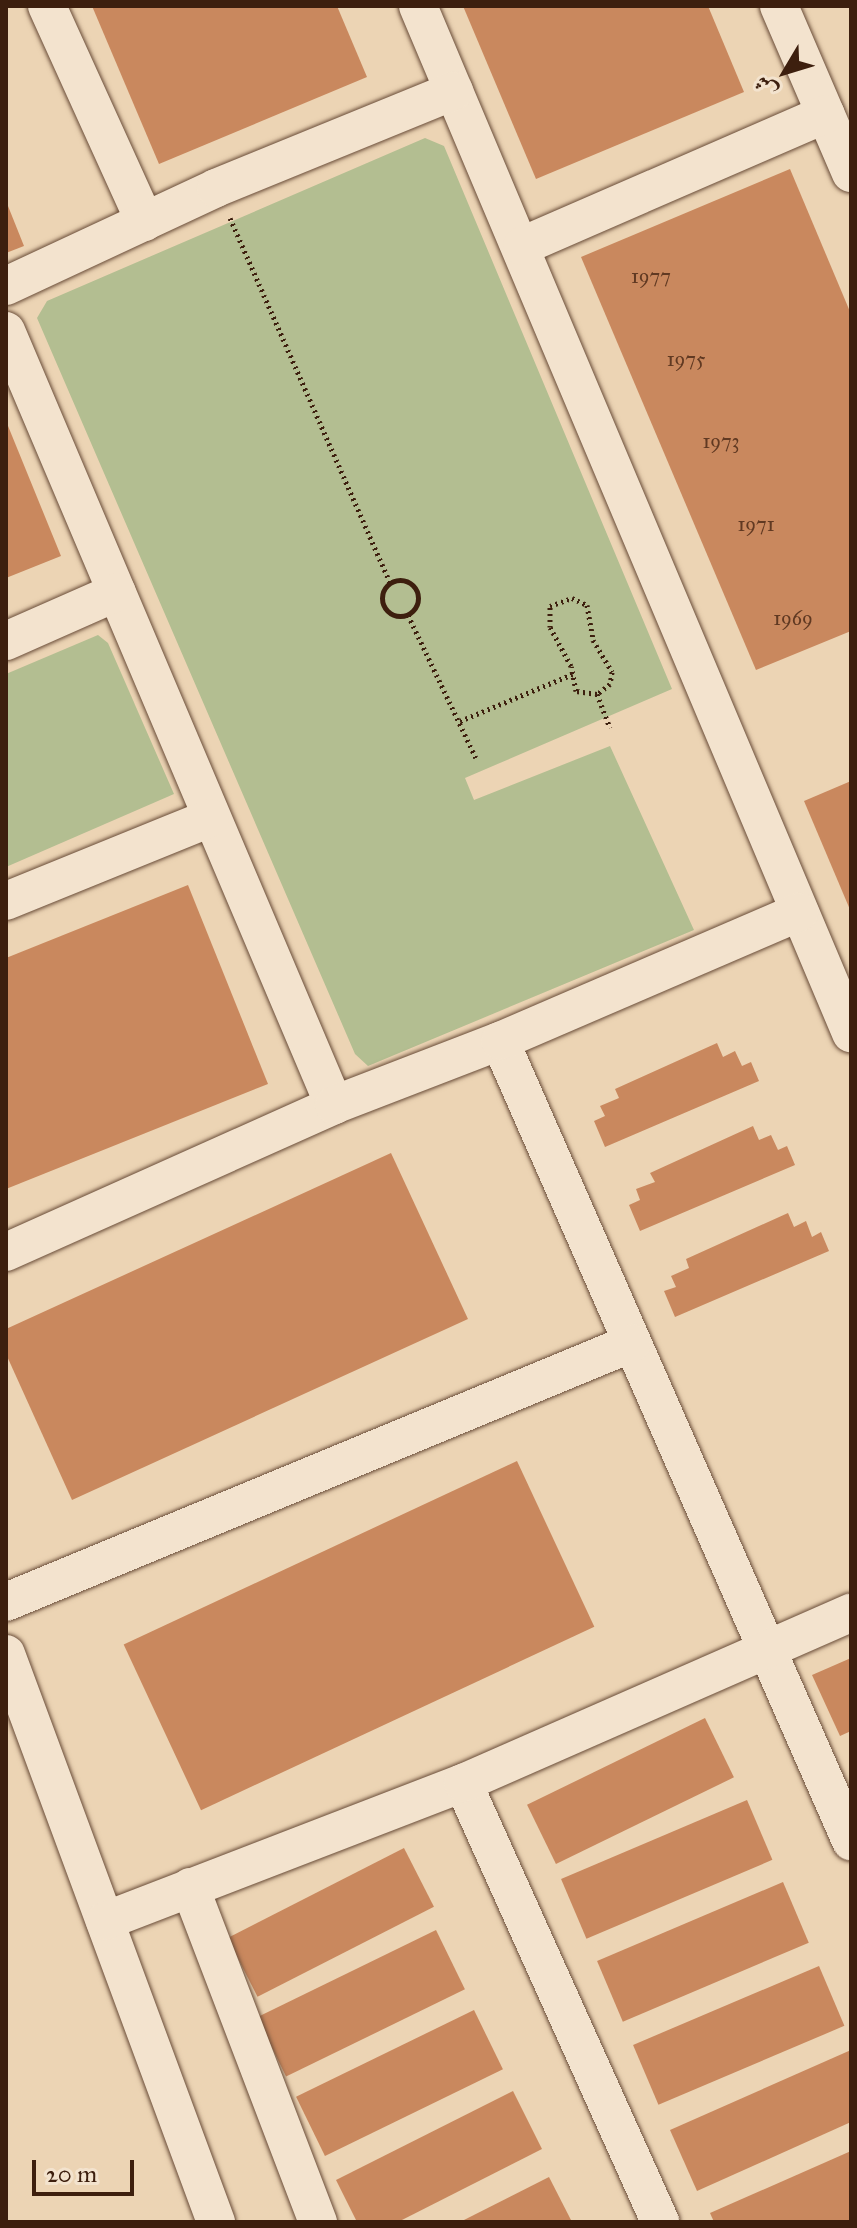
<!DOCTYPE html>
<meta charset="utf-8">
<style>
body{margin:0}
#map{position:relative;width:857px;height:2228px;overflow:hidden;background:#ecd4b4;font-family:"IM FELL Great Primer",Amiri,serif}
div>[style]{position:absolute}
.green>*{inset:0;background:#b3be91}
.building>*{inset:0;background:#c9885e;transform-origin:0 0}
.path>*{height:5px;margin-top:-2.5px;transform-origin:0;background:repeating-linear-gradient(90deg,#3d1f0e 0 2px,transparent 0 6px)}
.path>.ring{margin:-2.5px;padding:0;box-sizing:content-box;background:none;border:5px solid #3d1f0e;border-radius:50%}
.roads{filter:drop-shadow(0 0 2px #694c38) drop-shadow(0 0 2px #694c38)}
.minor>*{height:38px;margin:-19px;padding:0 19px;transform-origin:19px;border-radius:19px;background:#f3e3ce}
span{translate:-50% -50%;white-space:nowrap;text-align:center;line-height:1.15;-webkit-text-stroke:8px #f3e3ce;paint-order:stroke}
.number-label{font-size:20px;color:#603922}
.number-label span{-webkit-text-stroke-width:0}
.frame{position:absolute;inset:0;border:8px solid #3d1f0e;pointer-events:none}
.north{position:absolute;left:745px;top:32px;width:80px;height:80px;-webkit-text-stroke:6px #f3e3ce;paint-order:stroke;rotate:232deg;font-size:22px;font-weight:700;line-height:32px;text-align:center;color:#3d1f0e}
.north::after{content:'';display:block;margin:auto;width:28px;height:36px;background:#3d1f0e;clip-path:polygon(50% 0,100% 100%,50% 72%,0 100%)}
.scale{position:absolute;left:32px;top:2160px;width:102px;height:36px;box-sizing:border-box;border:4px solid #3d1f0e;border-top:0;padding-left:10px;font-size:24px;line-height:28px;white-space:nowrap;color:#3d1f0e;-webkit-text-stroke:6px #f3e3ce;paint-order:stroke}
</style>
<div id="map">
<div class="green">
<i style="clip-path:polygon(425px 138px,444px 146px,672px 689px,465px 778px,474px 800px,610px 746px,694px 930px,368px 1066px,355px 1054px,37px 318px,47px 301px)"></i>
<i style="clip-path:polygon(98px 635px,108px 643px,174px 794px,6px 867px,6px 674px)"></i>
</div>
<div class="building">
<i style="clip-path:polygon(92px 6px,337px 6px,367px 77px,159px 164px)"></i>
<i style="clip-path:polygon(463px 6px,708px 6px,744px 92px,536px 179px)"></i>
<i style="clip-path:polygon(790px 169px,851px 314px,851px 631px,756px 670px,581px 257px)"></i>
<i style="clip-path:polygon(6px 201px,24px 246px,6px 253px)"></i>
<i style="clip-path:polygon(6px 421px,61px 556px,6px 578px)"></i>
<i style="clip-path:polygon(851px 781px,851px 912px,804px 801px)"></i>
<i style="clip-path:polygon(188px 885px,268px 1084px,6px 1189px,6px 958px)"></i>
<i style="clip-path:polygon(717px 1043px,723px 1057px,735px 1051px,742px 1066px,751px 1062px,759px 1081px,605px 1147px,594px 1121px,605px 1116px,600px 1106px,619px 1098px,615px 1089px)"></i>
<i style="clip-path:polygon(753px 1126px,759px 1140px,771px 1135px,778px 1150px,787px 1146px,795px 1165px,640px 1231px,629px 1205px,640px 1200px,636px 1189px,655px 1182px,650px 1173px)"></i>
<i style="clip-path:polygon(391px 1153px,468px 1319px,72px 1500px,6px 1354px,6px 1329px)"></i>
<i style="clip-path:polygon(788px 1213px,794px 1227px,806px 1221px,812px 1237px,821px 1232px,829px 1251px,675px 1317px,664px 1291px,676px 1287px,671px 1276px,689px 1268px,686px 1259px)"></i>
<i style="left:517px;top:1461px;width:183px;height:434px;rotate:65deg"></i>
<i style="clip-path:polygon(851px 1658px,851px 1731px,840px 1736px,812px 1675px)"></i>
<i style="left:705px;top:1718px;width:66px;height:198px;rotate:64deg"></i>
<i style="left:747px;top:1800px;width:65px;height:202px;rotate:67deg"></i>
<i style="left:404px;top:1848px;width:66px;height:198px;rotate:63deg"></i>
<i style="left:783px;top:1882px;width:66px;height:202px;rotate:67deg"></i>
<i style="left:436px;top:1930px;width:66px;height:199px;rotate:64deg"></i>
<i style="left:819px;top:1966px;width:65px;height:202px;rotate:67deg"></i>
<i style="left:474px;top:2010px;width:66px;height:198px;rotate:64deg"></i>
<i style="clip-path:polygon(851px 2050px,851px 2122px,697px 2191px,670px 2130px)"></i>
<i style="clip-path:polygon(513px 2091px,542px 2149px,398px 2222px,357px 2222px,336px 2180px)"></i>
<i style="clip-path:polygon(851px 2151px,851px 2222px,714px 2222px,710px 2213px)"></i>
<i style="clip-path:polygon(549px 2177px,572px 2222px,460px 2222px)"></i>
</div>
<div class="path">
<i style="left:230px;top:218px;width:398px;rotate:66.3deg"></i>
<i class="ring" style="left:382px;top:580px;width:31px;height:31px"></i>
<i style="left:572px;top:598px;width:17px;rotate:25deg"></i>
<i style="left:587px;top:605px;width:36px;rotate:80deg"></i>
<i style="left:593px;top:640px;width:37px;rotate:59deg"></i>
<i style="left:612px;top:672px;width:12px;rotate:99deg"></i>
<i style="left:610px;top:684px;width:16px;rotate:142deg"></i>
<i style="left:597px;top:694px;width:21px;rotate:-172deg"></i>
<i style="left:576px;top:691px;width:25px;rotate:-101deg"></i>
<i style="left:571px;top:666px;width:44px;rotate:-118.3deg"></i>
<i style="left:550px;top:627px;width:21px;rotate:-90deg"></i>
<i style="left:550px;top:606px;width:23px;rotate:-20deg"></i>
<i style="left:408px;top:615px;width:158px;rotate:64.6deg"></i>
<i style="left:597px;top:694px;width:36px;rotate:69deg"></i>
<i style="left:460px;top:721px;width:122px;rotate:-22.6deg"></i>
</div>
<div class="roads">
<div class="minor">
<i style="left:47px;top:6px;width:237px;rotate:65.6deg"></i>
<i style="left:418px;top:6px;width:1115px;rotate:67.14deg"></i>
<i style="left:779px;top:6px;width:182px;rotate:66.7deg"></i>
<i style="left:522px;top:246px;width:331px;rotate:-23.5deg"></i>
<i style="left:6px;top:286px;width:232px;rotate:-25deg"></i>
<i style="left:216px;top:188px;width:257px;rotate:-22.2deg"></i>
<i style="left:6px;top:331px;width:841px;rotate:67.03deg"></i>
<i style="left:6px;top:641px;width:121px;rotate:-23.8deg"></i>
<i style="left:6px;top:901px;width:220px;rotate:-22.1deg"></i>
<i style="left:500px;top:1041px;width:874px;rotate:66.31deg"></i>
<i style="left:6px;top:1252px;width:359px;rotate:-24.1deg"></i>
<i style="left:334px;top:1105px;width:178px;rotate:-21.1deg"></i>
<i style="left:500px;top:1041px;width:326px;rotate:-23.3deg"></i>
<i style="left:6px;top:1602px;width:677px;rotate:-22.48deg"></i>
<i style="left:6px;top:1654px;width:606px;rotate:69.71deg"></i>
<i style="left:463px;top:1783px;width:481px;rotate:65.8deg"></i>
<i style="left:190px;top:1887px;width:359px;rotate:69.1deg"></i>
<i style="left:105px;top:1921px;width:384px;rotate:-21.1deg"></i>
<i style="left:463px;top:1783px;width:424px;rotate:-23.7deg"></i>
</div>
</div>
<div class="number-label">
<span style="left:651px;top:276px">1977</span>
<span style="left:686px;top:359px">1975</span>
<span style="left:721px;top:441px">1973</span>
<span style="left:756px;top:524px">1971</span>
<span style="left:793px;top:618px">1969</span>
</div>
<div class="frame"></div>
<div class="north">ش</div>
<div class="scale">20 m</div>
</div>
